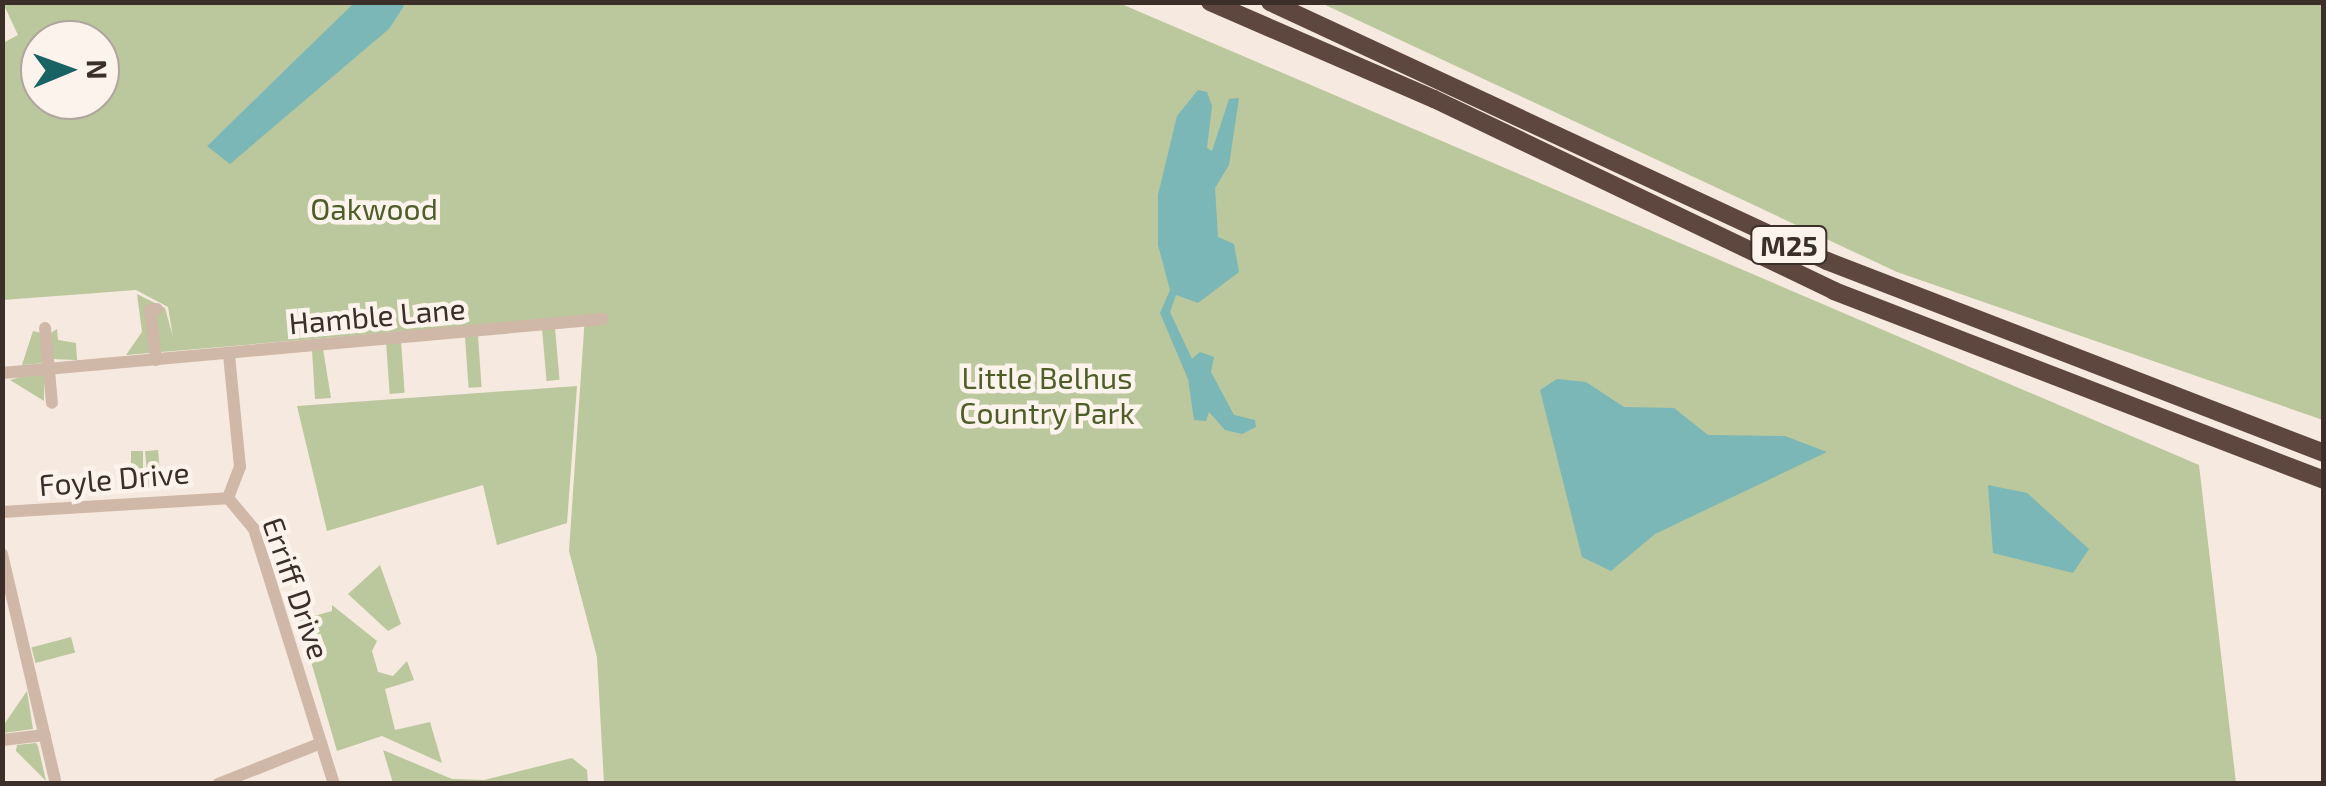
<!DOCTYPE html>
<style>
body{margin:0}
#map{position:relative;width:2326px;height:786px;overflow:hidden;background:#f6e9df;font-family:"Exo 2",sans-serif}
div>[style]{position:absolute}
.green>*{inset:0;background:#bbc79c;transform-origin:0 0}
.water>*{inset:0;background:#7ab7b6}
.minor>*{height:12px;margin:-6px;padding:0 6px;transform-origin:6px;border-radius:6px;background:#d0b8a8}
.highway>*{height:18px;margin:-9px;padding:0 9px;transform-origin:9px;border-radius:9px;background:#5e473f}
span{translate:-50% -50%;white-space:nowrap;text-align:center;line-height:1.15;-webkit-text-stroke:9px #fcf4ec;paint-order:stroke}
.shield-label span{padding:2px 8px;background:#fcf4ec;border:2px solid;border-radius:8px;-webkit-text-stroke-width:0}
.shield-label{font-size:28px;color:#3c2e29;font-weight:700}
.park-label{font-size:30px;color:#4e5e29}
.street-label{font-size:30px;color:#3c2e29}
.frame{position:absolute;inset:0;border:5px solid #3c2e29;pointer-events:none}
.north{position:absolute;left:20px;top:20px;width:100px;height:100px;box-sizing:border-box;background:#fcf4ec;border:2px solid #afa59e;border-radius:50%;rotate:89deg;font-size:28px;font-weight:700;line-height:40px;text-align:center;color:#3c2e29}
.north::after{content:'';display:block;margin:auto;width:35px;height:45px;background:#196364;clip-path:polygon(50% 0,100% 100%,50% 72%,0 100%)}
</style>
<div id="map">
<div class="green">
<i style="clip-path:polygon(evenodd,3px 3px,355px 3px,207px 146px,390px 28px,406px 3px,1119px 3px,2199px 465px,2236px 783px,604px 783px,597px 657px,569px 551px,585px 316px,126px 355px,142px 332px,137px 294px,165px 308px,173px 337px,168px 307px,136px 290px,3px 300px,3px 43px,18px 35px,3px 3px,40px 40px,100px 40px,100px 100px,40px 100px,40px 40px)"></i>
<i style="clip-path:polygon(1321px 3px,2323px 3px,2323px 420px,1897px 272px)"></i>
<i style="left:555px;top:328px;width:52px;height:13px;rotate:85deg"></i>
<i style="clip-path:polygon(57px 329px,58px 340px,76px 343px,77px 360px,51px 359px,49px 334px)"></i>
<i style="clip-path:polygon(33px 331px,41px 333px,44px 363px,22px 365px)"></i>
<i style="left:478px;top:336px;width:51px;height:13px;rotate:86deg"></i>
<i style="left:401px;top:341px;width:52px;height:15px;rotate:86deg"></i>
<i style="clip-path:polygon(323px 349px,331px 398px,315px 399px,312px 350px)"></i>
<i style="clip-path:polygon(44px 374px,44px 401px,10px 380px,34px 373px)"></i>
<i style="clip-path:polygon(577px 386px,567px 523px,497px 545px,483px 485px,327px 531px,297px 406px)"></i>
<i style="left:158px;top:450px;width:37px;height:13px;rotate:85deg"></i>
<i style="left:131px;top:451px;width:12px;height:39px"></i>
<i style="clip-path:polygon(380px 565px,401px 624px,388px 631px,348px 594px)"></i>
<i style="clip-path:polygon(332px 605px,377px 641px,372px 651px,378px 672px,393px 676px,407px 661px,414px 680px,385px 689px,395px 730px,430px 722px,442px 763px,382px 736px,337px 751px,299px 620px,332px 611px)"></i>
<i style="left:71px;top:637px;width:16px;height:41px;rotate:75deg"></i>
<i style="clip-path:polygon(27px 691px,33px 729px,3px 733px,3px 726px)"></i>
<i style="clip-path:polygon(36px 743px,38px 746px,46px 781px,16px 751px,17px 745px)"></i>
<i style="clip-path:polygon(383px 750px,452px 779px,484px 780px,572px 758px,587px 770px,588px 783px,393px 783px)"></i>
</div>
<div class="water">
<i style="clip-path:polygon(355px 2px,406px 3px,390px 28px,230px 164px,207px 146px)"></i>
<i style="clip-path:polygon(1198px 90px,1207px 92px,1212px 106px,1207px 148px,1212px 151px,1229px 99px,1239px 98px,1229px 165px,1215px 188px,1218px 237px,1234px 244px,1239px 272px,1198px 303px,1176px 295px,1170px 312px,1192px 359px,1200px 352px,1214px 357px,1211px 372px,1234px 415px,1255px 420px,1256px 427px,1242px 434px,1225px 430px,1209px 412px,1206px 421px,1194px 420px,1188px 379px,1160px 313px,1170px 290px,1158px 245px,1158px 195px,1177px 116px)"></i>
<i style="clip-path:polygon(1557px 379px,1586px 382px,1624px 407px,1674px 408px,1708px 435px,1785px 436px,1827px 452px,1655px 534px,1611px 571px,1582px 557px,1540px 390px)"></i>
<i style="clip-path:polygon(1988px 485px,2027px 493px,2089px 549px,2073px 573px,1993px 553px)"></i>
</div>
<div class="minor">
<i style="left:45px;top:328px;width:75px;rotate:84.7deg"></i>
<i style="left:156px;top:360px;width:50px;rotate:-96.8deg"></i>
<i style="left:150px;top:310px;width:7px;rotate:-8deg"></i>
<i style="left:2px;top:373px;width:603px;rotate:-5.13deg"></i>
<i style="left:228px;top:498px;width:33px;rotate:-69deg"></i>
<i style="left:240px;top:467px;width:114px;rotate:-95.6deg"></i>
<i style="left:2px;top:512px;width:226px;rotate:-3.5deg"></i>
<i style="left:228px;top:498px;width:40px;rotate:50deg"></i>
<i style="left:254px;top:529px;width:267px;rotate:72.6deg"></i>
<i style="left:2px;top:554px;width:236px;rotate:76.8deg"></i>
<i style="left:2px;top:740px;width:43px;rotate:-6.6deg"></i>
<i style="left:218px;top:784px;width:111px;rotate:-21.7deg"></i>
</div>
<div class="highway">
<i style="left:1210px;top:2px;width:244px;rotate:23.4deg"></i>
<i style="left:1434px;top:99px;width:444px;rotate:25.6deg"></i>
<i style="left:1834px;top:291px;width:525px;rotate:21.09deg"></i>
<i style="left:1270px;top:2px;width:614px;rotate:24.94deg"></i>
<i style="left:1827px;top:261px;width:533px;rotate:21.12deg"></i>
</div>
<div class="shield-label">
<span style="left:1789px;top:245px">M25</span>
</div>
<div class="park-label">
<span style="left:374px;top:208px">Oakwood</span>
<span style="left:1047px;top:394px">Little Belhus<br>Country Park</span>
</div>
<div class="street-label">
<span style="left:377px;top:315px;rotate:-5deg">Hamble Lane</span>
<span style="left:114px;top:478px;rotate:-5deg">Foyle Drive</span>
<span style="left:297px;top:588px;rotate:71deg">Erriff Drive</span>
</div>
<div class="frame"></div>
<div class="north">N</div>
</div>
